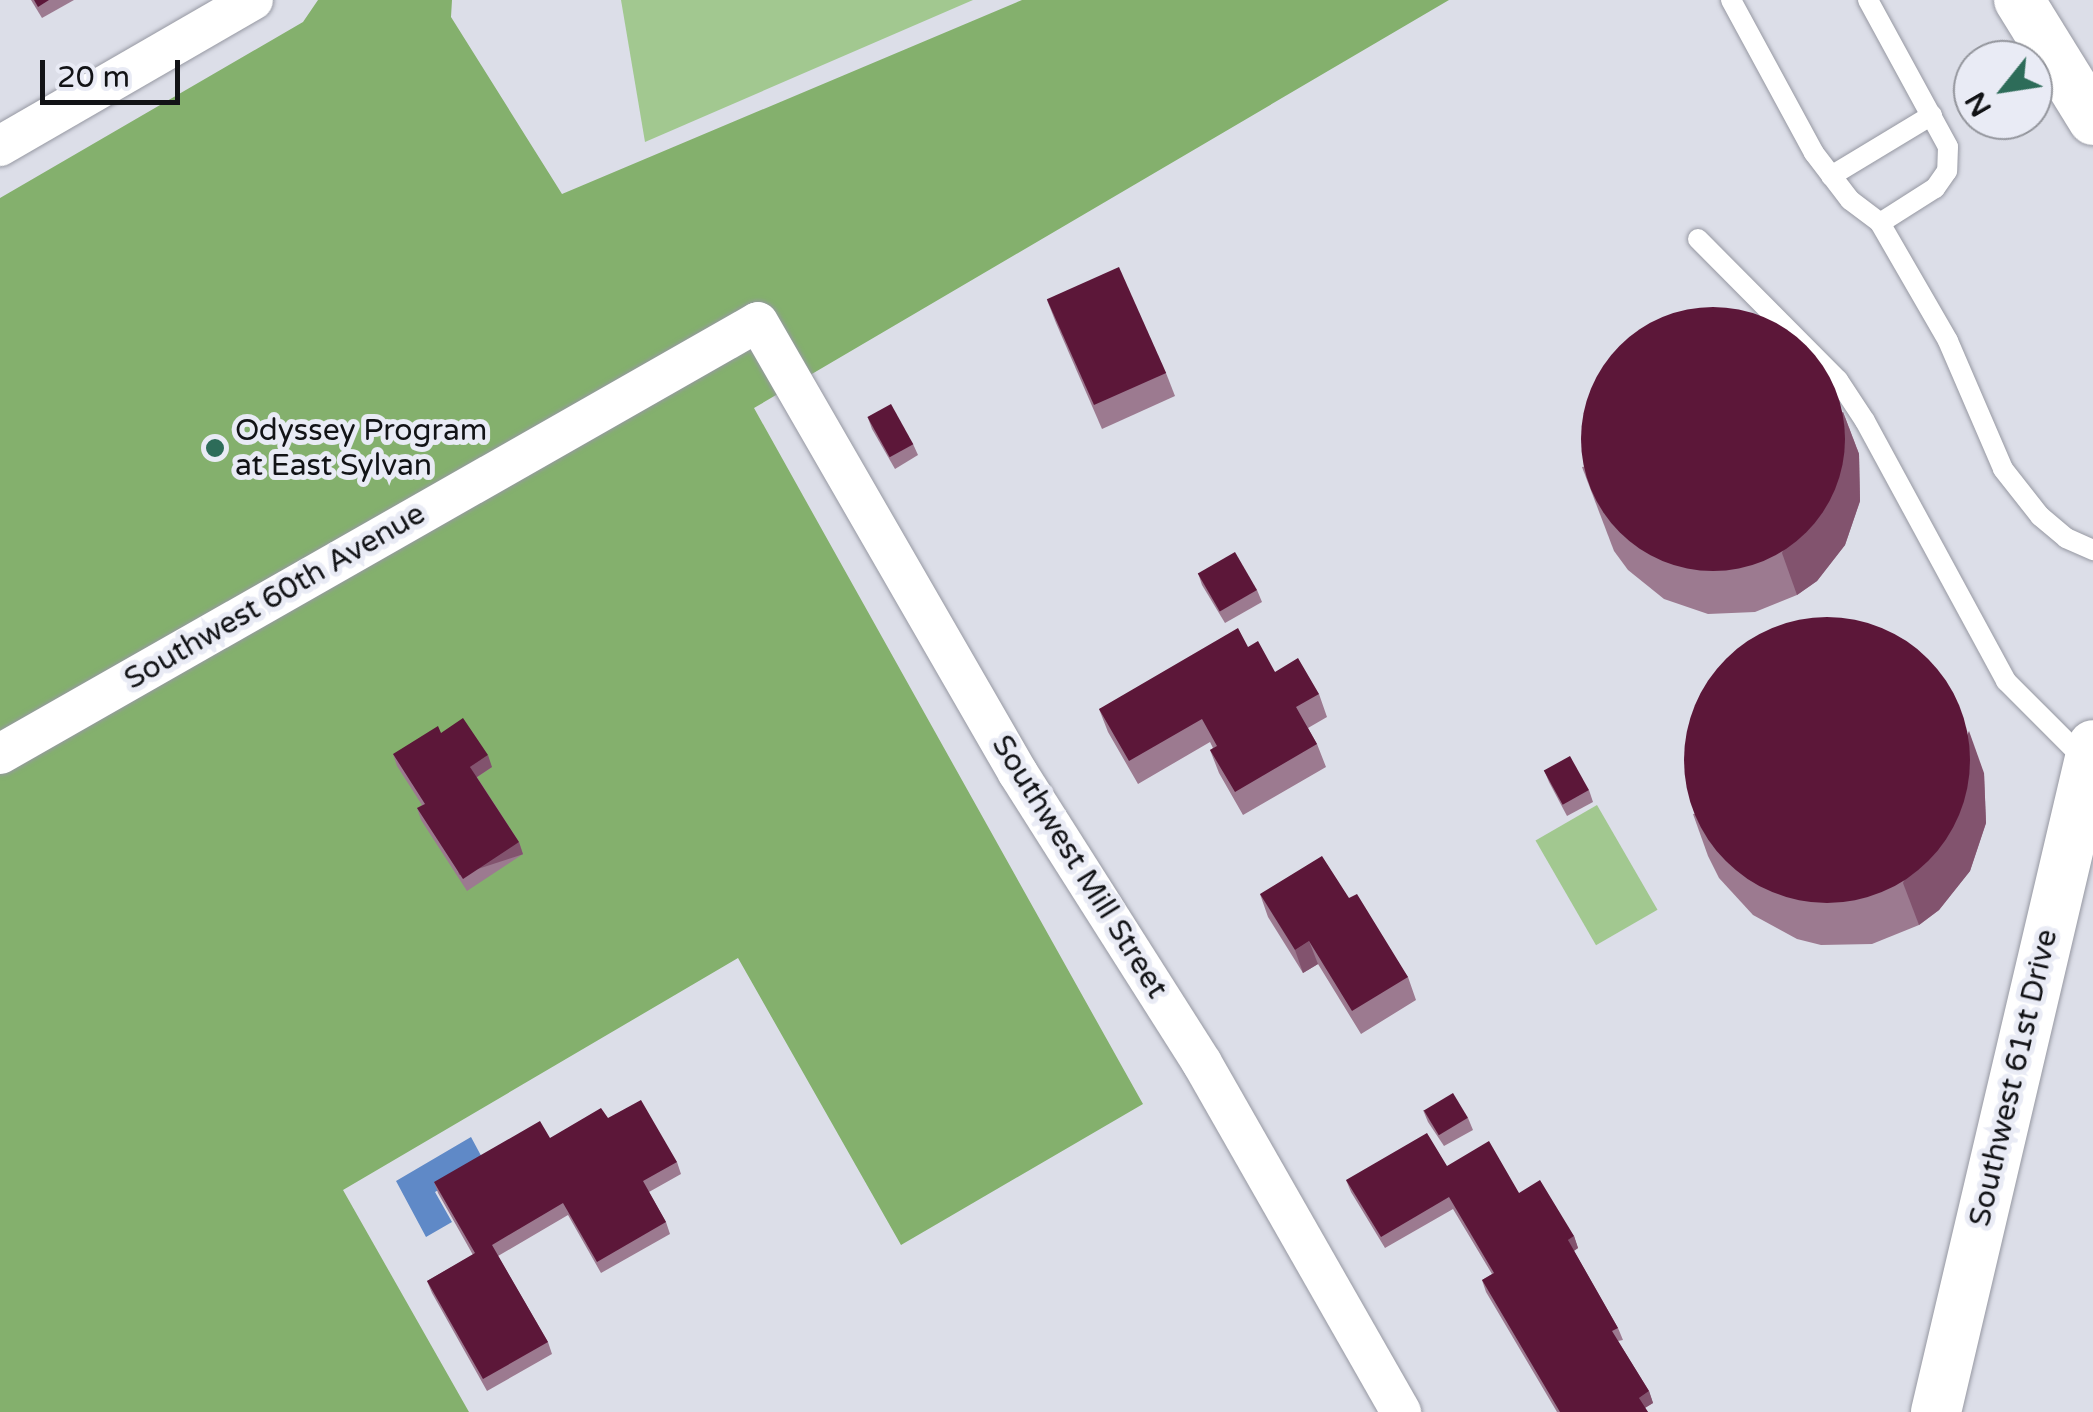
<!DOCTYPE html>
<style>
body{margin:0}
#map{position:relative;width:2093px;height:1412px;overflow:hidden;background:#dcdee8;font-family:"Varela Round",sans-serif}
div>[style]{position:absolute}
.green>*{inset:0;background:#a2c890;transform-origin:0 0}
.forest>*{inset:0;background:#84b06d}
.water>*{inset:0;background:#5f89c7}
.roads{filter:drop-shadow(0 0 2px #9698a2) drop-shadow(0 0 2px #9698a2)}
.service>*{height:20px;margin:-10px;padding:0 10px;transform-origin:10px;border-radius:10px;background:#fff}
.minor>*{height:40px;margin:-20px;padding:0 20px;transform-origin:20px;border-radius:20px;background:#fff}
.tertiary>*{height:50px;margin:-25px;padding:0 25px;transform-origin:25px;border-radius:25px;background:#fff}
.wall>*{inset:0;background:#9c7a90}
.shaded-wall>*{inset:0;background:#82536e;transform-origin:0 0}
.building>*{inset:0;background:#5c1739;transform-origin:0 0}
.round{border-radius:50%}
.dots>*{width:28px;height:28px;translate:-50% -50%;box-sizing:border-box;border:5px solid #e9ebf5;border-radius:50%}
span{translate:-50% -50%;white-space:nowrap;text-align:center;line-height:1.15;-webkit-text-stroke:10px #e9ebf5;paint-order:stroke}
.poi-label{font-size:30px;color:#121316}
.left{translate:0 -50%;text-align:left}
.street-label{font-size:30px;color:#121316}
.north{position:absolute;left:1953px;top:40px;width:100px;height:100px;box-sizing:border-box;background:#e9ebf5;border:2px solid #93959c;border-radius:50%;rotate:240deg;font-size:28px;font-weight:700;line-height:40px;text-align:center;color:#121316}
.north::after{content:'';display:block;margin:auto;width:35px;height:45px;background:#2d6c59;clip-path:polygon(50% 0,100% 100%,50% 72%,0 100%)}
.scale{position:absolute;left:40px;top:60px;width:140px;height:45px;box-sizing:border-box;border:5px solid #121316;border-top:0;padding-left:12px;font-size:30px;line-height:35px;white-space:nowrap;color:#121316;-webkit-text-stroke:8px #e9ebf5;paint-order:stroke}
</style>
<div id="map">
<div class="green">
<i style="clip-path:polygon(621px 0,973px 0,645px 142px)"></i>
<i style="left:1597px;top:805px;width:121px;height:71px;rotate:60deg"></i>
</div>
<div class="forest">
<i style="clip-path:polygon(318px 0,452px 0,451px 17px,562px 194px,1022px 0,1449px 0,754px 408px,1143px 1104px,901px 1245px,738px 958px,343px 1190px,469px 1412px,0 1412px,0 198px,303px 22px)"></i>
</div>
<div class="water">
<i style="clip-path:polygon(471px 1137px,485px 1163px,435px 1192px,452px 1222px,426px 1237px,396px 1181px)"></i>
</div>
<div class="roads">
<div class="service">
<i style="left:1731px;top:0;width:174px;rotate:61.5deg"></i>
<i style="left:1814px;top:153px;width:59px;rotate:52.5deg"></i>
<i style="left:1850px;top:200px;width:38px;rotate:37deg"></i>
<i style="left:1880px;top:223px;width:136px;rotate:60deg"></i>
<i style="left:1948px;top:341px;width:139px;rotate:66.7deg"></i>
<i style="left:2003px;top:469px;width:60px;rotate:51.8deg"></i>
<i style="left:2040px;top:516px;width:34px;rotate:40deg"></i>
<i style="left:2066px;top:538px;width:30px;rotate:24deg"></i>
<i style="left:1868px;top:0;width:167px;rotate:61.4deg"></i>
<i style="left:1948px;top:147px;width:24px;rotate:92deg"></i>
<i style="left:1947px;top:171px;width:21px;rotate:125deg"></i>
<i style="left:1935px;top:188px;width:65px;rotate:147.5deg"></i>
<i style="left:1831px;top:176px;width:118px;rotate:-31.1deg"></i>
<i style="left:1698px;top:239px;width:199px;rotate:45.2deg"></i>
<i style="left:1838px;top:380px;width:49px;rotate:56.6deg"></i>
<i style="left:1865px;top:421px;width:296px;rotate:61.5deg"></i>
<i style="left:2006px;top:681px;width:115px;rotate:45deg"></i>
</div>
<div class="minor">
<i style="left:0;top:146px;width:292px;rotate:-30deg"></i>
<i style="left:0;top:754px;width:872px;rotate:-29.68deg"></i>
<i style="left:758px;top:322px;width:521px;rotate:60.04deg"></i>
<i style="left:1018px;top:773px;width:343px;rotate:57.6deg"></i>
<i style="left:1202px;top:1063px;width:402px;rotate:60.3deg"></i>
</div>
<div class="tertiary">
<i style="left:2019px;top:0;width:141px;rotate:58.3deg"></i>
<i style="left:1936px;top:1412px;width:685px;rotate:-76.75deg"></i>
</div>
</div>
<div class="wall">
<i style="clip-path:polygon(31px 0,74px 0,42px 18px)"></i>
<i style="clip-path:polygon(1047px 300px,1166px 373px,1175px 396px,1102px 429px,1056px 323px)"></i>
<i style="clip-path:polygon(1843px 412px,1859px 454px,1860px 501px,1845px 545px,1817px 581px,1797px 595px,1755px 612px,1708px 614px,1664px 599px,1628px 570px,1614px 551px,1582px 467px)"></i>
<i style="clip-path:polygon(868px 418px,913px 444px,918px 455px,895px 469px,872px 429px)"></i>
<i style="clip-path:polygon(1198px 573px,1257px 590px,1262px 602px,1225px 623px,1202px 585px)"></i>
<i style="clip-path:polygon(1248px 647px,1275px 672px,1319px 694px,1327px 717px,1308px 728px,1317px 744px,1326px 767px,1243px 815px,1219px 773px,1210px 750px,1213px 748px,1210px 742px,1138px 784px,1108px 732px,1099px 709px)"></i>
<i style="clip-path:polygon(441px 733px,492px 767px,477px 777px,519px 842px,523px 854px,467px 891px,421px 820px,417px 808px,422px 805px,397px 766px,393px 754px)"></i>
<i style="clip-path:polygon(1544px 770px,1589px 790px,1593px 802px,1567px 816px,1549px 782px)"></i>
<i style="clip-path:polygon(1984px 773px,1986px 823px,1970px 871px,1939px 910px,1919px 925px,1872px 944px,1821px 945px,1797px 939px,1753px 915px,1719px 878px,1708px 856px,1693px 814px)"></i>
<i style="clip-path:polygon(1260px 894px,1349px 898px,1408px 977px,1416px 1000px,1361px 1034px,1318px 964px,1303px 973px,1268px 917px)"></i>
<i style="clip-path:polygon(1423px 1110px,1468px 1118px,1473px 1130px,1444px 1146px,1428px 1122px)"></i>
<i style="clip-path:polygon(608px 1118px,677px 1162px,681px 1174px,649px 1192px,666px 1222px,670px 1234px,601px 1273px,568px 1215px,498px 1256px,548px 1342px,552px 1354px,487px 1391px,432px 1293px,427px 1281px,473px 1255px,438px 1193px,434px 1182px,550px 1138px)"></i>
<i style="clip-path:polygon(1447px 1166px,1519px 1193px,1574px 1236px,1578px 1248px,1574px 1251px,1618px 1328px,1623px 1340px,1618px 1341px,1649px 1391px,1653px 1403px,1645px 1408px,1648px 1412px,1557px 1412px,1486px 1292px,1482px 1280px,1492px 1274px,1453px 1209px,1385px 1248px,1351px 1192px,1346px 1180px)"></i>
</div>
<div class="shaded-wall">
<i style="clip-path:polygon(1843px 412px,1859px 454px,1860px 501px,1845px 545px,1817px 581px,1797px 595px,1782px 553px)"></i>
<i style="clip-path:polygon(1969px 731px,1984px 773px,1986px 823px,1970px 871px,1939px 910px,1919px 925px,1903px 883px)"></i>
<i style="clip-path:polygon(488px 755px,492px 767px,474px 779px,470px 767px)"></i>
<i style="left:519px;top:842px;width:13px;height:67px;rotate:72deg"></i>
<i style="clip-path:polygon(1309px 941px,1318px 964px,1303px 973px,1295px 950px)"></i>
<i style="clip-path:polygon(1574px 1236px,1578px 1248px,1572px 1252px,1568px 1240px)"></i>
<i style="clip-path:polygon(1649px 1391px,1653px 1403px,1643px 1409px,1639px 1398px)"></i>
</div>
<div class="building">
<i style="clip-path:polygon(34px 0,49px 0,38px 7px)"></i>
<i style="left:1119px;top:267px;width:116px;height:79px;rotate:66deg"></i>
<i class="round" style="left:1581px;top:307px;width:264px;height:264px"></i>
<i style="left:891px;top:404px;width:46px;height:27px;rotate:61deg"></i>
<i style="left:1235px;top:552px;width:44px;height:43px;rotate:60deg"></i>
<i class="round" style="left:1684px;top:617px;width:286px;height:286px"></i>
<i style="clip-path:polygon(1238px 628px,1248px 647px,1258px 641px,1275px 672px,1298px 658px,1319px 694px,1296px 707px,1317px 744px,1235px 792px,1210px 750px,1217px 746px,1202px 719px,1129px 761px,1099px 709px)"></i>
<i style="clip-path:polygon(463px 718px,488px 755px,470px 767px,519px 842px,463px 879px,417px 808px,425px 804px,393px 754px,438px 726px,441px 733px)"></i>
<i style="left:1570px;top:756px;width:39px;height:30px;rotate:61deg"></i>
<i style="clip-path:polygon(1322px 856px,1349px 898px,1357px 894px,1408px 977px,1352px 1011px,1309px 941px,1295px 950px,1260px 894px)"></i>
<i style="left:1453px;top:1093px;width:29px;height:34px;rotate:59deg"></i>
<i style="clip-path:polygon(641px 1100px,677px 1162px,643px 1181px,666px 1222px,597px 1262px,563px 1203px,492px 1245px,548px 1342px,483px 1379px,427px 1281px,475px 1253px,434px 1182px,540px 1121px,550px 1138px,601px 1108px,608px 1118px)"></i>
<i style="clip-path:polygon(1427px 1133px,1447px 1166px,1489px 1141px,1519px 1193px,1540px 1180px,1574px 1236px,1568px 1240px,1618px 1328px,1612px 1331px,1649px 1391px,1639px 1398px,1648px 1412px,1560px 1412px,1482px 1280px,1494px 1273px,1449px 1197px,1381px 1237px,1346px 1180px)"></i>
</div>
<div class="dots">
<i style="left:215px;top:448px;background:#2d6c59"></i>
</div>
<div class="poi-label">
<span class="left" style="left:235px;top:448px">Odyssey Program<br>at East Sylvan</span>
</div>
<div class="street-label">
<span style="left:275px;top:597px;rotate:-30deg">Southwest 60th Avenue</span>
<span style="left:1079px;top:867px;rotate:58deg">Southwest Mill Street</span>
<span style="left:2014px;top:1078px;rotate:-77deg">Southwest 61st Drive</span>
</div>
<div class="north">N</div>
<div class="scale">20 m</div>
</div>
